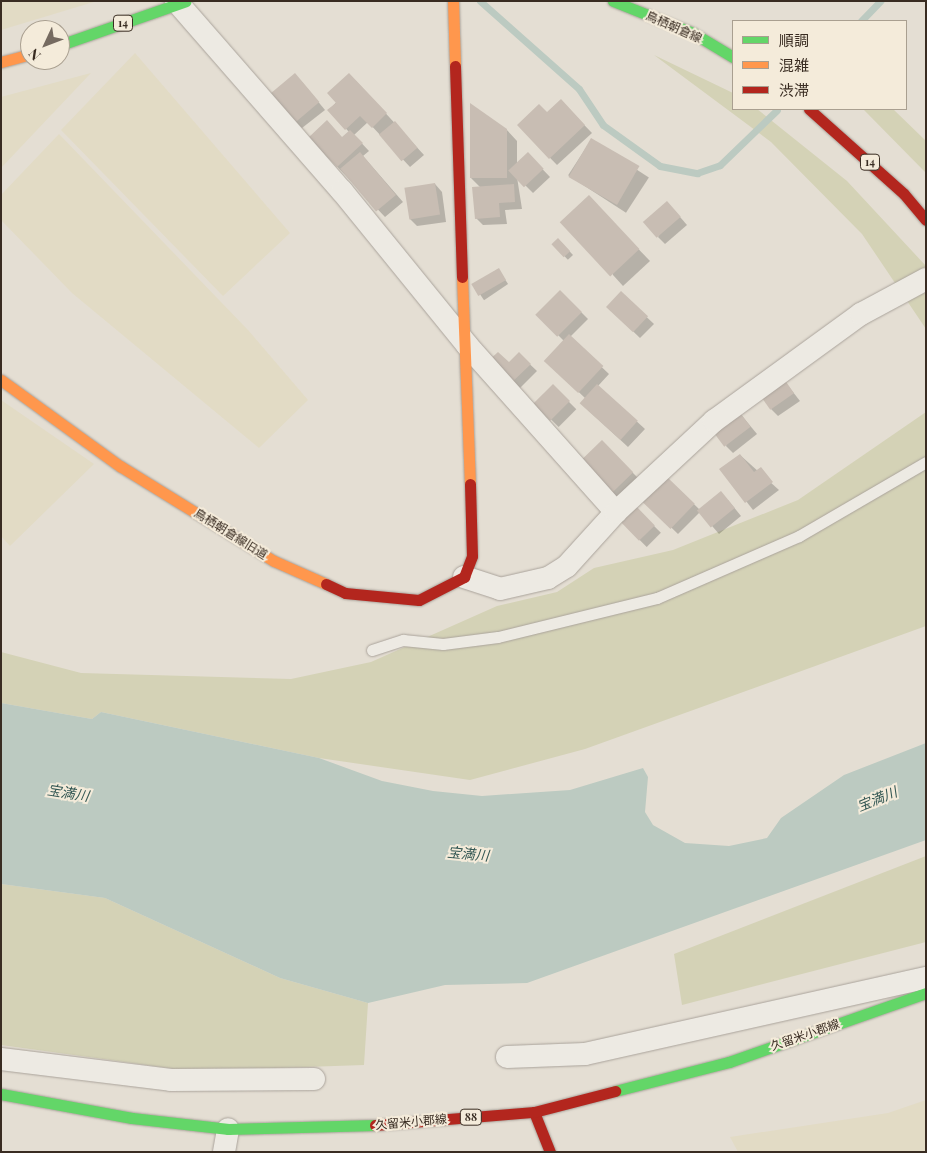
<!DOCTYPE html>
<meta charset="utf-8">
<style>
body{margin:0}
#map{position:relative;width:927px;height:1153px;overflow:hidden;background:#e4ded3;font-family:"Playfair Display","Noto Sans JP",serif}
div>[style]{position:absolute}
.farmland>*{inset:0;background:#e2dbc5}
.green>*{inset:0;background:#d4d2b6}
.water>*{inset:0;background:#bccac1}
.shadow>*{inset:0;background:#0003;transform-origin:0 0}
.stream>*{height:7px;margin:-3.5px;padding:0 3.5px;transform-origin:3.5px;border-radius:3.5px;background:#bccac1}
.building>*{inset:0;background:#c8bdb3;transform-origin:0 0}
.roads{filter:drop-shadow(0 0 1px #aaa39b) drop-shadow(0 0 1px #aaa39b)}
.lane>*{height:11px;margin:-5.5px;padding:0 5.5px;transform-origin:5.5px;border-radius:5.5px;background:#edeae3}
.street>*{height:22px;margin:-11px;padding:0 11px;transform-origin:11px;border-radius:11px;background:#edeae3}
.fast>*{height:11px;margin:-5.5px;padding:0 5.5px;transform-origin:5.5px;border-radius:5.5px;background:#63d668}
.slow>*{height:11px;margin:-5.5px;padding:0 5.5px;transform-origin:5.5px;border-radius:5.5px;background:#ff974d}
.jam>*{height:11px;margin:-5.5px;padding:0 5.5px;transform-origin:5.5px;border-radius:5.5px;background:#b3261e}
span{translate:-50% -50%;white-space:nowrap;text-align:center;line-height:1.15;-webkit-text-stroke:4px #f4ebda;paint-order:stroke}
.shield-label span{padding:1px 4px;background:#f4ebda;border:1px solid;border-radius:4px;-webkit-text-stroke-width:0}
.shield-label{font-size:11px;color:#392c22;font-weight:700}
.street-label{font-size:12px;color:#392c22}
.water-label{font-size:14px;color:#335753;font-style:italic}
.frame{position:absolute;inset:0;border:2px solid #392c22;pointer-events:none}
.legend{position:absolute;left:732px;top:20px;width:175px;height:90px;box-sizing:border-box;background:#f4ebda;border:1px solid #a99f90;margin:0;padding:6px 9px;list-style:none;font-size:15px;color:#392c22}
.legend li{display:flex;align-items:center;gap:10px;height:25px}
.legend b{width:25px;border:1px solid #a99f90}
.north{position:absolute;left:20px;top:20px;width:50px;height:50px;box-sizing:border-box;background:#f4ebda;border:1px solid #a99f90;border-radius:50%;rotate:227deg;font-size:14px;font-weight:700;line-height:20px;text-align:center;color:#392c22}
.north::after{content:'';display:block;margin:auto;width:18px;height:22px;background:#756a60;clip-path:polygon(50% 0,100% 100%,50% 72%,0 100%)}
</style>
<div id="map">
<div class="farmland">
<i style="clip-path:polygon(1px 1px,97px 1px,1px 30px)"></i>
<i style="clip-path:polygon(135px 53px,290px 233px,223px 296px,61px 130px)"></i>
<i style="clip-path:polygon(91px 73px,1px 168px,1px 97px)"></i>
<i style="clip-path:polygon(59px 134px,248px 330px,308px 400px,259px 448px,72px 293px,1px 220px,1px 195px)"></i>
<i style="clip-path:polygon(1px 400px,94px 464px,10px 546px,1px 536px)"></i>
<i style="clip-path:polygon(926px 1100px,926px 1152px,738px 1152px,730px 1137px,888px 1113px)"></i>
</div>
<div class="green">
<i style="clip-path:polygon(654px 55px,733px 93px,733px 109px,757px 109px,847px 181px,926px 266px,926px 329px,862px 234px,771px 142px)"></i>
<i style="clip-path:polygon(863px 109px,893px 109px,926px 141px,926px 173px)"></i>
<i style="clip-path:polygon(926px 412px,926px 626px,585px 749px,470px 780px,319px 758px,101px 712px,92px 719px,1px 703px,1px 652px,81px 673px,291px 679px,371px 662px,497px 606px,557px 592px,594px 568px,673px 550px,798px 500px)"></i>
<i style="clip-path:polygon(926px 856px,926px 942px,682px 1005px,674px 954px)"></i>
<i style="clip-path:polygon(1px 884px,105px 898px,280px 978px,368px 1003px,364px 1065px,190px 1071px,1px 1045px)"></i>
</div>
<div class="water">
<i style="clip-path:polygon(1px 703px,92px 719px,101px 712px,319px 758px,382px 781px,433px 791px,482px 796px,570px 790px,643px 768px,648px 777px,645px 812px,653px 825px,685px 843px,729px 846px,767px 838px,781px 818px,844px 775px,926px 743px,926px 840px,527px 983px,445px 985px,368px 1003px,280px 978px,105px 898px,1px 884px)"></i>
</div>
<div class="shadow">
<i style="clip-path:polygon(356px 81px,424px 155px,410px 167px,368px 122px,354px 135px,369px 151px,363px 156px,403px 202px,385px 217px,310px 138px,342px 138px,349px 132px,329px 110px)"></i>
<i style="clip-path:polygon(302px 82px,325px 110px,302px 128px,295px 121px)"></i>
<i style="clip-path:polygon(561px 101px,592px 133px,557px 165px,518px 125px,547px 114px)"></i>
<i style="clip-path:polygon(506px 129px,517px 141px,517px 164px,528px 154px,550px 177px,533px 193px,517px 177px,522px 209px,505px 210px,507px 224px,483px 225px,476px 218px,481px 188px,471px 178px)"></i>
<i style="left:591px;top:140px;width:69px;height:42px;rotate:33deg"></i>
<i style="clip-path:polygon(435px 184px,442px 192px,446px 222px,417px 226px,410px 219px)"></i>
<i style="clip-path:polygon(599px 208px,650px 261px,623px 286px,613px 275px)"></i>
<i style="clip-path:polygon(674px 210px,687px 225px,665px 244px,658px 237px)"></i>
<i style="left:558px;top:239px;width:22px;height:7px;rotate:47deg"></i>
<i style="left:498px;top:269px;width:18px;height:29px;rotate:56deg"></i>
<i style="clip-path:polygon(560px 291px,588px 319px,570px 337px,609px 374px,598px 386px,645px 429px,628px 447px,588px 410px,585px 398px,546px 361px,564px 341px,537px 314px)"></i>
<i style="clip-path:polygon(621px 293px,654px 324px,640px 338px,615px 314px)"></i>
<i style="clip-path:polygon(519px 354px,537px 371px,517px 391px,489px 363px,509px 364px)"></i>
<i style="clip-path:polygon(782px 378px,800px 401px,778px 416px,771px 409px)"></i>
<i style="left:553px;top:386px;width:33px;height:25px;rotate:45deg"></i>
<i style="clip-path:polygon(738px 411px,757px 434px,733px 453px,726px 446px)"></i>
<i style="left:602px;top:442px;width:52px;height:30px;rotate:45deg"></i>
<i style="clip-path:polygon(740px 455px,779px 490px,753px 510px,721px 469px)"></i>
<i style="clip-path:polygon(667px 478px,700px 510px,728px 500px,741px 516px,719px 534px,700px 512px,678px 534px,644px 501px)"></i>
<i style="left:634px;top:506px;width:38px;height:20px;rotate:45deg"></i>
</div>
<div class="stream">
<i style="left:480px;top:1px;width:132px;rotate:41.6deg"></i>
<i style="left:579px;top:89px;width:43px;rotate:56.3deg"></i>
<i style="left:603px;top:125px;width:70px;rotate:35.7deg"></i>
<i style="left:660px;top:166px;width:38px;rotate:11deg"></i>
<i style="left:697px;top:173px;width:24px;rotate:-19deg"></i>
<i style="left:720px;top:165px;width:79px;rotate:-44deg"></i>
<i style="left:861px;top:21px;width:28px;rotate:-46deg"></i>
</div>
<div class="building">
<i style="left:295px;top:73px;width:38px;height:32px;rotate:50deg"></i>
<i style="clip-path:polygon(349px 73px,387px 113px,372px 128px,360px 116px,345px 130px,327px 110px,336px 103px,327px 93px)"></i>
<i style="clip-path:polygon(561px 99px,585px 125px,549px 159px,517px 125px,539px 104px,547px 112px)"></i>
<i style="clip-path:polygon(470px 103px,507px 129px,507px 178px,470px 178px)"></i>
<i style="clip-path:polygon(327px 120px,342px 137px,350px 130px,363px 143px,337px 167px,308px 138px)"></i>
<i style="left:395px;top:121px;width:35px;height:21px;rotate:50deg"></i>
<i style="left:591px;top:138px;width:56px;height:45px;rotate:30deg"></i>
<i style="left:360px;top:152px;width:56px;height:26px;rotate:50deg"></i>
<i style="left:528px;top:152px;width:23px;height:27px;rotate:47deg"></i>
<i style="left:435px;top:183px;width:32px;height:31px;rotate:81deg"></i>
<i style="clip-path:polygon(514px 184px,515px 202px,499px 203px,500px 217px,475px 219px,472px 187px)"></i>
<i style="left:589px;top:195px;width:74px;height:40px;rotate:47deg"></i>
<i style="left:667px;top:201px;width:21px;height:32px;rotate:49deg"></i>
<i style="left:558px;top:238px;width:18px;height:9px;rotate:47deg"></i>
<i style="left:499px;top:268px;width:14px;height:32px;rotate:60deg"></i>
<i style="left:560px;top:290px;width:31px;height:35px;rotate:45deg"></i>
<i style="left:621px;top:291px;width:37px;height:22px;rotate:43deg"></i>
<i style="left:569px;top:334px;width:47px;height:37px;rotate:43deg"></i>
<i style="clip-path:polygon(498px 352px,509px 362px,519px 352px,531px 364px,509px 385px,487px 362px)"></i>
<i style="left:782px;top:376px;width:21px;height:29px;rotate:55deg"></i>
<i style="left:553px;top:384px;width:24px;height:28px;rotate:45deg"></i>
<i style="left:597px;top:384px;width:55px;height:26px;rotate:42deg"></i>
<i style="left:738px;top:410px;width:21px;height:33px;rotate:53deg"></i>
<i style="left:602px;top:440px;width:45px;height:33px;rotate:46deg"></i>
<i style="clip-path:polygon(740px 454px,754px 472px,761px 467px,773px 482px,745px 503px,719px 469px)"></i>
<i style="left:666px;top:476px;width:40px;height:35px;rotate:44deg"></i>
<i style="left:721px;top:491px;width:22px;height:31px;rotate:51deg"></i>
<i style="left:634px;top:504px;width:30px;height:22px;rotate:46deg"></i>
</div>
<div class="roads">
<div class="lane">
<i style="left:372px;top:650px;width:33px;rotate:-18deg"></i>
<i style="left:403px;top:640px;width:40px;rotate:5.7deg"></i>
<i style="left:443px;top:644px;width:55px;rotate:-7.3deg"></i>
<i style="left:498px;top:637px;width:164px;rotate:-13.8deg"></i>
<i style="left:657px;top:598px;width:155px;rotate:-23.6deg"></i>
<i style="left:799px;top:536px;width:147px;rotate:-30.2deg"></i>
</div>
<div class="street">
<i style="left:176px;top:1px;width:252px;rotate:48.9deg"></i>
<i style="left:342px;top:191px;width:198px;rotate:50.9deg"></i>
<i style="left:467px;top:345px;width:224px;rotate:48.3deg"></i>
<i style="left:464px;top:577px;width:38px;rotate:18deg"></i>
<i style="left:500px;top:589px;width:49px;rotate:-12.9deg"></i>
<i style="left:548px;top:578px;width:22px;rotate:-32deg"></i>
<i style="left:567px;top:566px;width:73px;rotate:-47.8deg"></i>
<i style="left:616px;top:512px;width:134px;rotate:-42.9deg"></i>
<i style="left:714px;top:421px;width:182px;rotate:-36.1deg"></i>
<i style="left:861px;top:314px;width:74px;rotate:-28.3deg"></i>
<i style="left:507px;top:1057px;width:78px;rotate:-2.2deg"></i>
<i style="left:585px;top:1054px;width:349px;rotate:-12.6deg"></i>
<i style="left:1px;top:1059px;width:171px;rotate:7deg"></i>
<i style="left:171px;top:1080px;width:143px;rotate:-0.4deg"></i>
<i style="left:224px;top:1152px;width:23px;rotate:-80deg"></i>
</div>
<div class="fast">
<i style="left:613px;top:1px;width:86px;rotate:21.8deg"></i>
<i style="left:693px;top:33px;width:47px;rotate:31deg"></i>
<i style="left:60px;top:45px;width:133px;rotate:-19.2deg"></i>
<i style="left:615px;top:1091px;width:118px;rotate:-14.3deg"></i>
<i style="left:729px;top:1062px;width:209px;rotate:-19.3deg"></i>
<i style="left:1px;top:1094px;width:133px;rotate:10.4deg"></i>
<i style="left:132px;top:1118px;width:97px;rotate:6.5deg"></i>
<i style="left:228px;top:1129px;width:147px;rotate:-1.6deg"></i>
</div>
<div class="slow">
<i style="left:453px;top:1px;width:65px;rotate:88.2deg"></i>
<i style="left:1px;top:62px;width:30px;rotate:-15deg"></i>
<i style="left:462px;top:277px;width:207px;rotate:87.8deg"></i>
<i style="left:1px;top:380px;width:147px;rotate:35.9deg"></i>
<i style="left:120px;top:466px;width:181px;rotate:31.7deg"></i>
<i style="left:274px;top:561px;width:57px;rotate:23.9deg"></i>
</div>
<div class="jam">
<i style="left:455px;top:66px;width:211px;rotate:88.1deg"></i>
<i style="left:809px;top:109px;width:127px;rotate:41.8deg"></i>
<i style="left:904px;top:194px;width:34px;rotate:50deg"></i>
<i style="left:326px;top:584px;width:21px;rotate:25deg"></i>
<i style="left:345px;top:593px;width:74px;rotate:5.4deg"></i>
<i style="left:419px;top:600px;width:51px;rotate:-27.1deg"></i>
<i style="left:464px;top:577px;width:22px;rotate:-69deg"></i>
<i style="left:472px;top:556px;width:72px;rotate:-91.6deg"></i>
<i style="left:534px;top:1112px;width:43px;rotate:68.2deg"></i>
<i style="left:375px;top:1125px;width:160px;rotate:-4.7deg"></i>
<i style="left:534px;top:1112px;width:84px;rotate:-14.5deg"></i>
</div>
</div>
<div class="shield-label">
<span style="left:123px;top:23px">14</span>
<span style="left:870px;top:162px">14</span>
<span style="left:471px;top:1117px">88</span>
</div>
<div class="street-label">
<span style="left:674px;top:27px;rotate:24deg">鳥栖朝倉線</span>
<span style="left:231px;top:534px;rotate:32deg">鳥栖朝倉線旧道</span>
<span style="left:805px;top:1035px;rotate:-19deg">久留米小郡線</span>
<span style="left:411px;top:1122px;rotate:-5deg">久留米小郡線</span>
</div>
<div class="water-label">
<span style="left:68px;top:793px;rotate:9deg">宝満川</span>
<span style="left:877px;top:799px;rotate:-22deg">宝満川</span>
<span style="left:468px;top:854px;rotate:5deg">宝満川</span>
</div>
<div class="frame"></div>
<ul class="legend">
<li><b style="height:6px;background:#63d668"></b>順調</li>
<li><b style="height:6px;background:#ff974d"></b>混雑</li>
<li><b style="height:6px;background:#b3261e"></b>渋滞</li>
</ul>
<div class="north">N</div>
</div>
